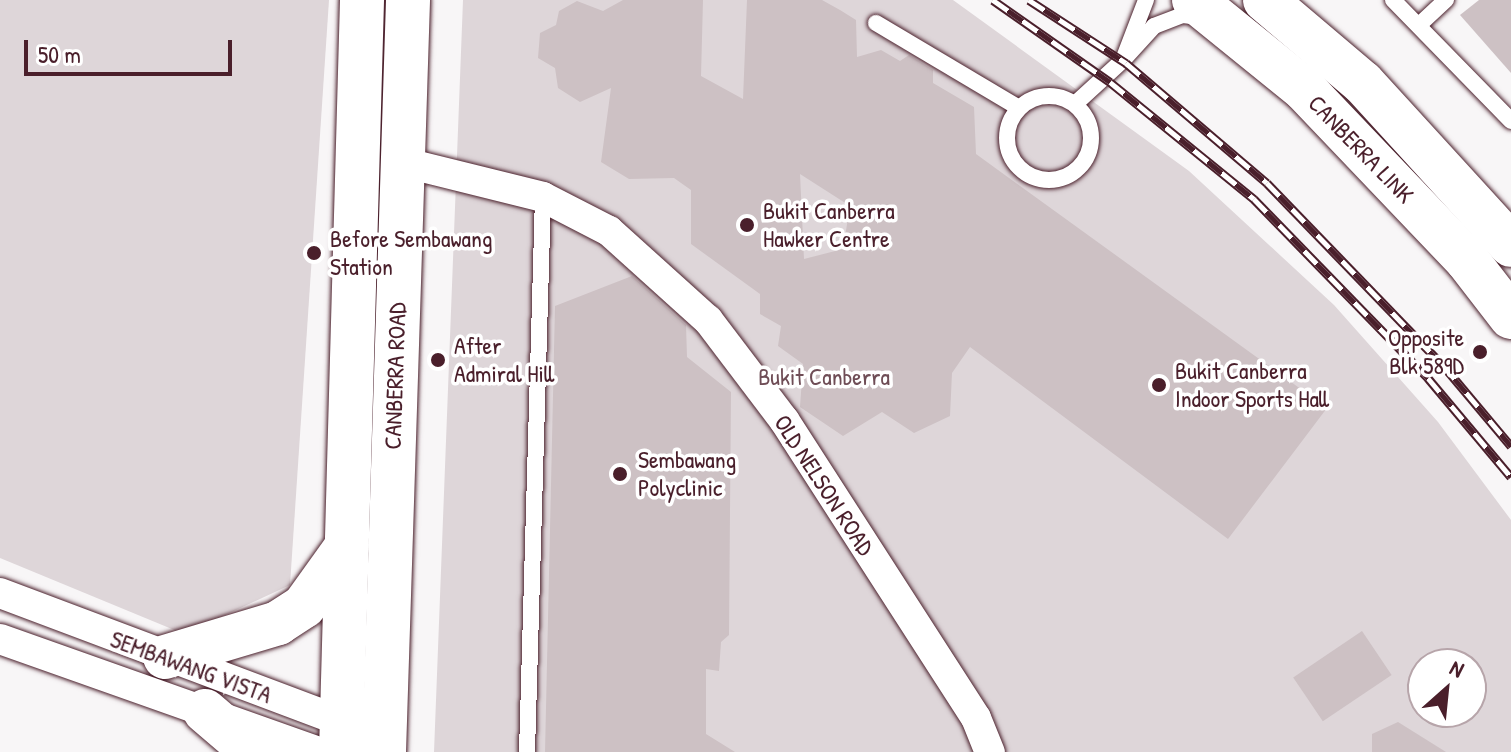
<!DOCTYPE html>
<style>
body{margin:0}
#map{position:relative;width:1511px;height:752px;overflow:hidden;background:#f8f6f7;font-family:"Patrick Hand",sans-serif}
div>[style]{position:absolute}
.green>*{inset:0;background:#ded6d9}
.building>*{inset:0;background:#cdc1c4;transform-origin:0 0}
.roads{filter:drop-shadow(0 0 2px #4a1f2b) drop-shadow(0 0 2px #4a1f2b)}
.service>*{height:16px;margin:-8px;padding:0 8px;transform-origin:8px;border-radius:8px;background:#fff}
.service>.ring{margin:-8px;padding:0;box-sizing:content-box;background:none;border:16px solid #fff;border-radius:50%}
.minor>*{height:30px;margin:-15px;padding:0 15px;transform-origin:15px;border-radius:15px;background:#fff}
.secondary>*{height:44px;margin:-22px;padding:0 22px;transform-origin:22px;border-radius:22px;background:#fff}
.primary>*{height:44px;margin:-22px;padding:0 22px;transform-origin:22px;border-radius:22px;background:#fff}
.rail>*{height:9px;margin-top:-4.5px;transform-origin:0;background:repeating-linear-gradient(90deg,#fff 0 18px,#4a1f2b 0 36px);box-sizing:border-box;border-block:2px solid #4a1f2b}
.dots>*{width:22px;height:22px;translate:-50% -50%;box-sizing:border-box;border:4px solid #fff;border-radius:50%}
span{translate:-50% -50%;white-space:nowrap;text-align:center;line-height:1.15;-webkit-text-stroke:7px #fff;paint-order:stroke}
.street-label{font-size:24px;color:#4a1f2b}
.poi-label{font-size:24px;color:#4a1f2b}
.left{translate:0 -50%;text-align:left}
.right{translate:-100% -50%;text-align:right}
.park-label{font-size:24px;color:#6f4d56}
.north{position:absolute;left:1407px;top:648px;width:80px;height:80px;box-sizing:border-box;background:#fff;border:2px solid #b7a5aa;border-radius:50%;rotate:27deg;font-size:22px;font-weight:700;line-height:32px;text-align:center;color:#4a1f2b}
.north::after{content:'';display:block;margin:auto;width:28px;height:36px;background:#4a1f2b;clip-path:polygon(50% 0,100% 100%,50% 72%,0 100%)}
.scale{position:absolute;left:24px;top:40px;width:208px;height:36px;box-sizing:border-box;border:4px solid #4a1f2b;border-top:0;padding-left:10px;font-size:24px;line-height:28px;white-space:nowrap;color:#4a1f2b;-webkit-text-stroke:6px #fff;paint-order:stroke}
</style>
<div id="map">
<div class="green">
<i style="clip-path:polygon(0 0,329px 0,290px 585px,184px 634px,0 558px)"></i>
<i style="clip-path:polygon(evenodd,463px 0,953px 0,1189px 171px,1334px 305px,1438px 422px,1511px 520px,1511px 752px,434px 752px,463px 0,1423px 664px,1471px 664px,1471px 712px,1423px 712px,1423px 664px)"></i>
</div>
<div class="building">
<i style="clip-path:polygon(evenodd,623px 0,703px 0,701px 76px,743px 99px,747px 0,822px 0,840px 10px,856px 20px,857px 57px,881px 50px,900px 61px,909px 55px,933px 70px,933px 83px,974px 107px,976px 154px,1327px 408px,1228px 539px,970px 347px,952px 373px,950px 416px,914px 433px,882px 412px,843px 436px,800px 407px,803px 364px,778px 346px,781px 326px,760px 314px,760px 294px,691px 244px,691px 190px,674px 178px,629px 179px,601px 162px,611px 88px,580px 102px,558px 88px,555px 68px,538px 58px,540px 33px,556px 25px,559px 11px,577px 1px,603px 11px,623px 0,800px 174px,850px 206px,843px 249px,804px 259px,800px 174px)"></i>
<i style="clip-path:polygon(1479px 0,1511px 0,1511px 73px,1460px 15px)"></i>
<i style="clip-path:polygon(632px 276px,686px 325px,687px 357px,731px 392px,729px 635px,721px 642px,719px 671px,706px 669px,706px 734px,735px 752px,545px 752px,555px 306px)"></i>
<i style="left:1362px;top:631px;width:53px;height:83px;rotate:56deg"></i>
<i style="clip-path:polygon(1398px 722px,1446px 752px,1372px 752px,1372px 734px)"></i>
</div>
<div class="roads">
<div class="service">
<i style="left:1146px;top:0;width:64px;rotate:111deg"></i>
<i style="left:1123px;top:60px;width:46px;rotate:-47.6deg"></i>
<i style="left:1154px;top:26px;width:31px;rotate:-21deg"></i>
<i style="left:1183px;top:15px;width:17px;rotate:7deg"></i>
<i style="left:1393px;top:0;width:169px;rotate:45.7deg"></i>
<i style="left:876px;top:23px;width:166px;rotate:30.7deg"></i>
<i style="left:1419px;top:25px;width:37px;rotate:-43deg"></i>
<i class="ring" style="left:1007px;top:96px;width:68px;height:68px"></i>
<i style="left:1075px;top:104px;width:65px;rotate:-42.5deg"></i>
<i style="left:527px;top:752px;width:555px;rotate:-88.35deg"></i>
</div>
<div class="minor">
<i style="left:402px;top:162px;width:145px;rotate:13.9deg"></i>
<i style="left:543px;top:197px;width:74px;rotate:27.3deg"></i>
<i style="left:609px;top:231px;width:133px;rotate:42deg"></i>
<i style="left:708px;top:320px;width:126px;rotate:52.8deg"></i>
<i style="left:784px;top:420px;width:354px;rotate:57.2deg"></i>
<i style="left:976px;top:718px;width:37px;rotate:68deg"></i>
<i style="left:0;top:593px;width:380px;rotate:20.6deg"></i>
<i style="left:0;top:639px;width:338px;rotate:19.5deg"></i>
</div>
<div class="secondary">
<i style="left:165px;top:657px;width:118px;rotate:-16.7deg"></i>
<i style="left:278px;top:623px;width:31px;rotate:-33deg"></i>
<i style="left:304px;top:606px;width:74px;rotate:-54.4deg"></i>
<i style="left:205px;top:711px;width:63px;rotate:40.5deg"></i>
<i style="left:341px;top:752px;width:752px;rotate:-88.4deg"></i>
<i style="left:384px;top:752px;width:752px;rotate:-88.17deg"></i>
</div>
<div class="primary">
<i style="left:1194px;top:0;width:143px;rotate:39deg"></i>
<i style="left:1305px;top:90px;width:235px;rotate:46.4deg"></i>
<i style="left:1467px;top:260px;width:72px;rotate:52.3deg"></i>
<i style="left:1265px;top:0;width:128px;rotate:40.3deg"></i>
<i style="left:1363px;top:83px;width:219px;rotate:47.6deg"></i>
</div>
</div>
<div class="rail">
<i style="left:993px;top:0;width:143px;rotate:35deg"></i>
<i style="left:1110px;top:82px;width:186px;rotate:39.1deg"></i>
<i style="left:1254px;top:199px;width:250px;rotate:45.8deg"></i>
<i style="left:1428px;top:378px;width:129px;rotate:50deg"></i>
<i style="left:1029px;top:0;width:116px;rotate:33deg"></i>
<i style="left:1126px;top:63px;width:185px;rotate:40.4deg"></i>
<i style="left:1267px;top:183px;width:253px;rotate:46deg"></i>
<i style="left:1443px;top:365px;width:106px;rotate:50deg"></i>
</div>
<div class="dots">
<i style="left:747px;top:225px;background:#4a1f2b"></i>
<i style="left:314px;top:253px;background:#4a1f2b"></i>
<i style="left:1480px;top:352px;background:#4a1f2b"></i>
<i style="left:438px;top:360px;background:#4a1f2b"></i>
<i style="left:1159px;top:385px;background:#4a1f2b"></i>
<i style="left:620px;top:474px;background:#4a1f2b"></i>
</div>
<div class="street-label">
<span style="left:1361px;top:149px;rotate:46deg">CANBERRA LINK</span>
<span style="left:395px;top:376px;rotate:-88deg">CANBERRA ROAD</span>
<span style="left:824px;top:485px;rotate:57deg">OLD NELSON ROAD</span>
<span style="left:191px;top:667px;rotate:20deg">SEMBAWANG VISTA</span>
</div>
<div class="poi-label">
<span class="left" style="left:763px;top:225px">Bukit Canberra<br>Hawker Centre</span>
<span class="left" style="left:330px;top:253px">Before Sembawang<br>Station</span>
<span class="right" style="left:1464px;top:352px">Opposite<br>Blk 589D</span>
<span class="left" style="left:454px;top:360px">After<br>Admiral Hill</span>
<span class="left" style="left:1175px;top:385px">Bukit Canberra<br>Indoor Sports Hall</span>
<span class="left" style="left:638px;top:474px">Sembawang<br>Polyclinic</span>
</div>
<div class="park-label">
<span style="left:824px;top:377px">Bukit Canberra</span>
</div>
<div class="north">N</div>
<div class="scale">50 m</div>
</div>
